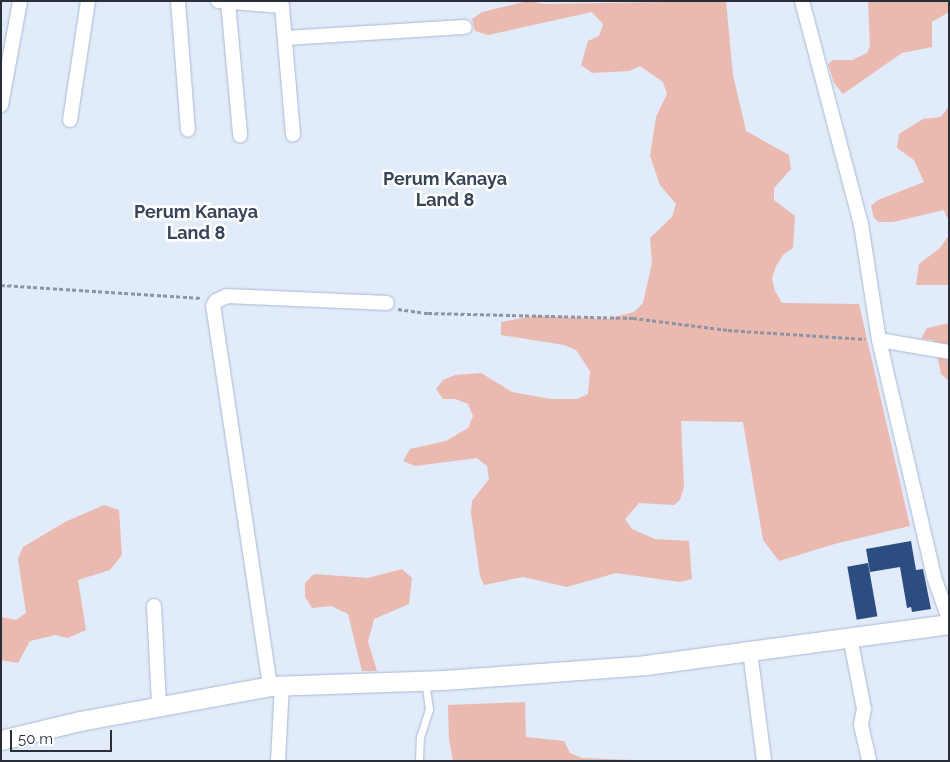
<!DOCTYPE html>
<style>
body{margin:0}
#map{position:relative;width:950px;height:762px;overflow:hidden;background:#e1ebfa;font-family:Raleway,sans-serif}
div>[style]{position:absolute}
.green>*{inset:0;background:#eab9b0}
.building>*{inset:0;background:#2b4d80;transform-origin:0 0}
.path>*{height:2.5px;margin-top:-1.25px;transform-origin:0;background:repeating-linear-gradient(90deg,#8d95a2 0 4px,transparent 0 6.5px)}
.roads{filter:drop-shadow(0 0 1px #a9b9d0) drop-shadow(0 0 1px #a9b9d0)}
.lane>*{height:7px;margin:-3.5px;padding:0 3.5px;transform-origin:3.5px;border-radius:3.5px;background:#fff}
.street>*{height:14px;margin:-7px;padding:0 7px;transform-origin:7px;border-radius:7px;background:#fff}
.secondary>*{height:19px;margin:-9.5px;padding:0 9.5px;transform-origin:9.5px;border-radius:9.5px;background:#fff}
span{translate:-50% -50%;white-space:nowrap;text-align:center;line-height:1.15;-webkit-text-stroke:5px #fff;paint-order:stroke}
.neighbourhood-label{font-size:18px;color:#374558;font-weight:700}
.frame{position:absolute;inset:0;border:2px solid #292f38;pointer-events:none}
.scale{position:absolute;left:10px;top:730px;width:102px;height:22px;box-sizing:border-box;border:2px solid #292f38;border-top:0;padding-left:6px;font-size:15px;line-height:18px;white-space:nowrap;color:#292f38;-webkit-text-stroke:4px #fff;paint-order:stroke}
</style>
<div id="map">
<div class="green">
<i style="clip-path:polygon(528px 1px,544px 4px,726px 1px,733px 75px,746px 131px,789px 155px,791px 169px,774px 188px,774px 200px,795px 216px,793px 248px,783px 255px,776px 266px,772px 278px,775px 291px,782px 303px,859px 304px,910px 526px,838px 543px,779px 561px,763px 540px,743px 422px,681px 421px,684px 487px,680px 500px,674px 505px,639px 503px,625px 519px,632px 529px,655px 539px,689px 541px,692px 579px,680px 582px,616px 573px,567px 587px,523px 577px,484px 585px,480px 576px,471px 513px,472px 501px,489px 479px,487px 466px,477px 458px,415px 466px,403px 461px,410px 449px,446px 441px,468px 428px,473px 416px,468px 404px,455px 399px,443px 399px,436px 389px,443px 380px,455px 375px,481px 373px,512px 392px,551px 399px,577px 399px,588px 394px,590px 371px,576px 350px,564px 345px,501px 335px,501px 322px,534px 316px,607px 319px,634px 312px,643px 303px,652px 263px,650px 238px,672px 217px,676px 204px,660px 185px,650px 156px,656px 117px,667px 94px,663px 82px,640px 66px,629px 71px,592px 73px,581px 65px,588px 41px,599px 36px,603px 24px,592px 12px,488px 35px,475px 31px,472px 19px,482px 12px)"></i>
<i style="clip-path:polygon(868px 1px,949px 1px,949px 12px,932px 22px,932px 47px,902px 53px,843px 94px,834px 83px,828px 64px,833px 60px,852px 60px,867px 53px,870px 47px)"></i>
<i style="clip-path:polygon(949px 106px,949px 222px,944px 210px,893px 222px,879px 222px,874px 218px,871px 206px,878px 200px,924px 182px,914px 160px,897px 148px,899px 134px,923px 119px,941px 117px)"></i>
<i style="clip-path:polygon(949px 235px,949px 285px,916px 285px,919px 264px,940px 248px)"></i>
<i style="clip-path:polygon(949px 323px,949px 381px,941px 374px,934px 340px,921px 339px,927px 328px)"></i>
<i style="clip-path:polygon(104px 505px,119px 510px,122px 555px,110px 570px,78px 580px,86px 630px,68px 638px,55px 635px,30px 641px,18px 663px,1px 660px,1px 617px,16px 620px,26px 613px,18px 559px,23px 547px,65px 522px)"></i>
<i style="clip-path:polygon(402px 569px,412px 578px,409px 604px,374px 619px,368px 642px,377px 671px,362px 671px,348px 614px,331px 606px,312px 608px,305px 597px,305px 583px,314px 574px,368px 578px)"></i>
<i style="clip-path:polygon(525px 702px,526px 737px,564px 741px,570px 753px,582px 758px,658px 761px,453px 761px,449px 740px,448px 705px)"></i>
</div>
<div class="building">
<i style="clip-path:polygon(911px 541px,916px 570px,923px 569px,931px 609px,912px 612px,911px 607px,907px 608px,900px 567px,870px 572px,866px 549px)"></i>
<i style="left:868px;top:563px;width:54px;height:21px;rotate:80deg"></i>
</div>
<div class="path">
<i style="left:1px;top:285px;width:201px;rotate:3.7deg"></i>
<i style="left:398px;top:309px;width:30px;rotate:8deg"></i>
<i style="left:428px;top:313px;width:205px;rotate:1.4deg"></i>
<i style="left:633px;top:318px;width:96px;rotate:7.2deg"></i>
<i style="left:728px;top:330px;width:137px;rotate:3.8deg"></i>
</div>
<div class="roads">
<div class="lane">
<i style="left:419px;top:761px;width:24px;rotate:-88deg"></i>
<i style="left:420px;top:737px;width:29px;rotate:-72deg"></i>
<i style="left:429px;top:709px;width:28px;rotate:-98deg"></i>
</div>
<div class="street">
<i style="left:178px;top:1px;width:129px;rotate:85.6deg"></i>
<i style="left:218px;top:1px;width:64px;rotate:4.5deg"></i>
<i style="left:282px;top:6px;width:129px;rotate:85.1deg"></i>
<i style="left:802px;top:1px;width:231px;rotate:75.2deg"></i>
<i style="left:861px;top:224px;width:117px;rotate:81.2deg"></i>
<i style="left:879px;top:340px;width:243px;rotate:76.9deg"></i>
<i style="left:934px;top:577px;width:45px;rotate:70.3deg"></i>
<i style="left:228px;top:2px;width:134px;rotate:84.8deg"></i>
<i style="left:285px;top:38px;width:180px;rotate:-3.5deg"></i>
<i style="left:1px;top:105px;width:106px;rotate:-79.6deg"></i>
<i style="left:70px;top:120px;width:120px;rotate:-81.4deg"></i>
<i style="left:879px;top:340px;width:71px;rotate:9.7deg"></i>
<i style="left:154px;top:606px;width:99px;rotate:87.1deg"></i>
<i style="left:850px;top:637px;width:73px;rotate:79deg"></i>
<i style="left:864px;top:709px;width:16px;rotate:101deg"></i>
<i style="left:861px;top:725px;width:37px;rotate:77deg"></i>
<i style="left:750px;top:651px;width:111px;rotate:82.7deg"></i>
<i style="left:270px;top:686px;width:384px;rotate:-98.5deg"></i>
<i style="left:213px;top:306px;width:6px;rotate:-59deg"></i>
<i style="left:216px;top:301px;width:12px;rotate:-24deg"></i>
<i style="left:227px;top:296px;width:160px;rotate:2.5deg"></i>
<i style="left:278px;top:761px;width:76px;rotate:-87deg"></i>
</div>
<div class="secondary">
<i style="left:1px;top:740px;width:81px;rotate:-13.5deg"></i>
<i style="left:80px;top:721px;width:193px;rotate:-10.4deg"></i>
<i style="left:270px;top:686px;width:174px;rotate:-2deg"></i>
<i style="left:444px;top:680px;width:203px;rotate:-4.2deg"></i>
<i style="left:646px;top:665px;width:306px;rotate:-7.7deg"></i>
</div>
</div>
<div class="neighbourhood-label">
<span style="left:445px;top:190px">Perum Kanaya<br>Land 8</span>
<span style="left:196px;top:223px">Perum Kanaya<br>Land 8</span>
</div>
<div class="frame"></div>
<div class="scale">50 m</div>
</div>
